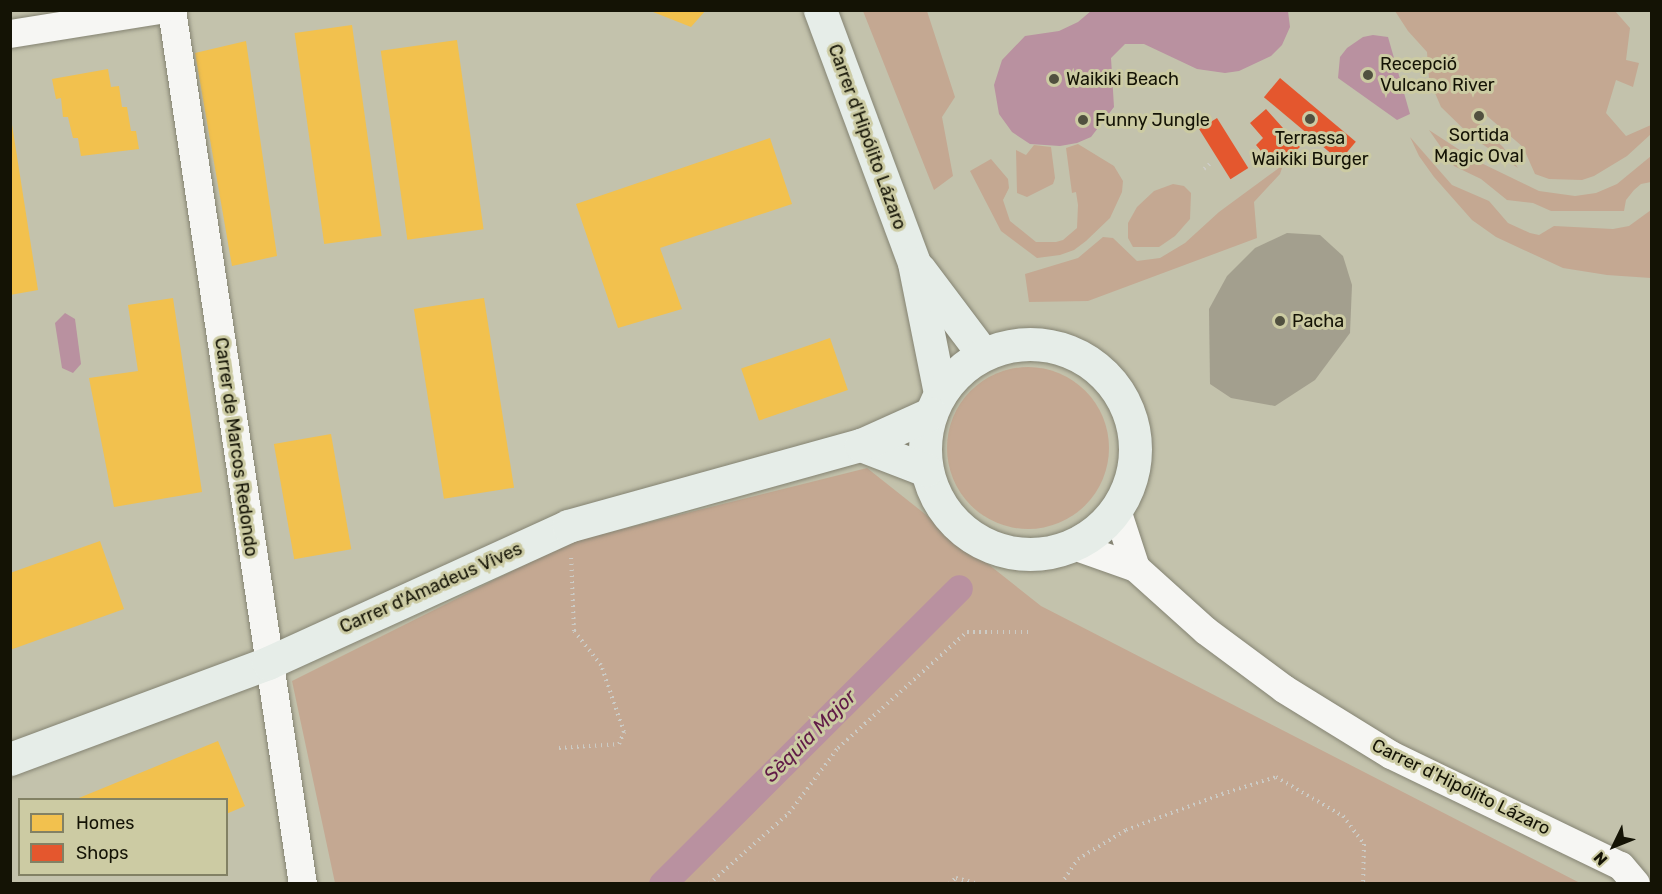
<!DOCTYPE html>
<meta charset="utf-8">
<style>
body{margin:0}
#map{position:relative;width:1662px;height:894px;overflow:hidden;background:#c3c2ac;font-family:Rubik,sans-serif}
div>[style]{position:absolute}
.green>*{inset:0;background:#c4a892}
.round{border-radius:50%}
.water>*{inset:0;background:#b991a0}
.homes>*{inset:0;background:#f2c14e;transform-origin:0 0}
.shops>*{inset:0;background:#e4572e;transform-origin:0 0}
.canal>*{height:27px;margin:-13.5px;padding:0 13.5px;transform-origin:13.5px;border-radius:13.5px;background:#b991a0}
.building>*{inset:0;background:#a39f8e;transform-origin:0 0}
.path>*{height:4px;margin-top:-2px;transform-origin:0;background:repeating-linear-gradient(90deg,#cccbc5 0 1.5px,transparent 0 6px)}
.roads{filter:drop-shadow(0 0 2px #848372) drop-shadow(0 0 2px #848372)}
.street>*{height:28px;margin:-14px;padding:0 14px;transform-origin:14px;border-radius:14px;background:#f6f6f3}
.secondary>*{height:33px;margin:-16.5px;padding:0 16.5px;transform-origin:16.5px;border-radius:16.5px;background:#e6ede8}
.secondary>.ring{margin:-16.5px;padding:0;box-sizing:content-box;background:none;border:33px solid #e6ede8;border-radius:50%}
.dots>*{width:16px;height:16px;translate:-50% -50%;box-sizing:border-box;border:3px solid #cccba3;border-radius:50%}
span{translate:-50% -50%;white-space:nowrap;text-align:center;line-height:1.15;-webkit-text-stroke:6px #cccba3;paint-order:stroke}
.poi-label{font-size:18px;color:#141305}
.left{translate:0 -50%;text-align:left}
.street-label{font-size:18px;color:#141305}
.water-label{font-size:20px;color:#611b47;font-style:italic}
.frame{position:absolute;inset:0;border:12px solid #141305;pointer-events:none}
.legend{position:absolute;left:18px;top:798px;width:210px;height:78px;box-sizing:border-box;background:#cccba3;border:2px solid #828164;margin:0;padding:8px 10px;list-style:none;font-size:18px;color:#141305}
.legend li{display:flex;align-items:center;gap:12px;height:30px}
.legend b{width:30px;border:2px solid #828164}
.north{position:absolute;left:1584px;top:816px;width:60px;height:60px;-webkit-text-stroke:4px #cccba3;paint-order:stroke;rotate:227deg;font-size:16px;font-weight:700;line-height:24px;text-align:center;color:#141305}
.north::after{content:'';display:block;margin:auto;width:21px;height:27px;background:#141305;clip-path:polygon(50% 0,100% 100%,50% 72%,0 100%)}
</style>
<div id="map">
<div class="green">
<i style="clip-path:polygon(863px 11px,927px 11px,955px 97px,942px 117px,953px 176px,934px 190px)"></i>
<i style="clip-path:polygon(1395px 11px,1615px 11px,1630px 28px,1626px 60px,1639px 63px,1633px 87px,1616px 80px,1606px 113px,1626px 136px,1651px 125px,1651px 134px,1627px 156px,1594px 176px,1582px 180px,1549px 179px,1535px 174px,1523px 147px,1479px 109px,1473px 118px,1503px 147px,1518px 168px,1473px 138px,1441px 107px,1429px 79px,1427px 52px,1408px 31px)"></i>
<i style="clip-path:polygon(1429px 130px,1475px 160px,1539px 191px,1575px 196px,1596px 193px,1617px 184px,1651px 156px,1651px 182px,1641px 184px,1634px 190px,1626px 200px,1624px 211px,1551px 211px,1533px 203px,1507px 200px,1481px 179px,1454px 166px)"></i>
<i style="clip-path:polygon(1410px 137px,1452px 185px,1489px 201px,1508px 223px,1530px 233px,1539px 235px,1554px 226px,1613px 229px,1629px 226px,1651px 210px,1651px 278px,1607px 275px,1563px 268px,1496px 237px,1472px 220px,1434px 177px,1419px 156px)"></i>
<i style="clip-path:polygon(1078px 144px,1114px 166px,1123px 181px,1122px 192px,1110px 218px,1086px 241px,1074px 250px,1060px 255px,1037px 258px,1001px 231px,970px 171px,991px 159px,1008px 179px,1009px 188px,1003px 200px,1010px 221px,1036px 242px,1056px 242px,1063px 240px,1077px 228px,1078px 205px,1076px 192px,1072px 193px,1066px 148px)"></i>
<i style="clip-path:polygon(1034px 145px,1051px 147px,1055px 178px,1053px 184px,1027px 197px,1017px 193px,1016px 150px,1026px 155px)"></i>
<i style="clip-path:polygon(1283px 165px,1280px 174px,1254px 202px,1257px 238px,1088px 301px,1029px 302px,1025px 274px,1078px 258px,1103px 237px,1113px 238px,1137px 261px,1160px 258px,1185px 243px,1219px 212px)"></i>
<i style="clip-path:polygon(1173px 184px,1184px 186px,1191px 193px,1190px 219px,1175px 236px,1159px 247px,1133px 247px,1128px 238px,1128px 223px,1137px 207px,1154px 191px)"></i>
<i class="round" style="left:947px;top:367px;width:162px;height:162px"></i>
<i style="clip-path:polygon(867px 468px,1041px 606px,1580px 883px,335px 883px,292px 681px,570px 542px)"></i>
</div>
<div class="water">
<i style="clip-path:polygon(1091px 11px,1288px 11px,1290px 27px,1282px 45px,1271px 56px,1239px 71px,1225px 73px,1197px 69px,1144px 44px,1125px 44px,1111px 58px,1114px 107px,1091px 137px,1077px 143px,1060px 146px,1030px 144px,1012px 132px,999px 114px,994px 85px,1002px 60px,1025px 36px,1059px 31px,1078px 22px)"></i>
<i style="clip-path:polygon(1373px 35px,1388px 37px,1410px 114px,1397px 120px,1338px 78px,1340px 57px,1347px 48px,1363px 37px)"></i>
<i style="clip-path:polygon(65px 313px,75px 319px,81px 364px,73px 373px,62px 368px,55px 323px)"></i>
</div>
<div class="homes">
<i style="clip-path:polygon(648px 10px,706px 10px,691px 27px)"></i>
<i style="left:352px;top:25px;width:213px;height:58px;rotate:82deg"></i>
<i style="left:457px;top:40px;width:191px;height:77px;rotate:82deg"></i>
<i style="clip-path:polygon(246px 41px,277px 256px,232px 266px,195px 53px)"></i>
<i style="clip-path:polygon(108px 69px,111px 87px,119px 86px,122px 107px,127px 107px,131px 131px,136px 131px,139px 149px,81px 156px,78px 138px,73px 138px,68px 117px,63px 117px,61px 98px,56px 99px,52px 79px)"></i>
<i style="clip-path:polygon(10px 112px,38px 290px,10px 295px)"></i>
<i style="clip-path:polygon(770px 138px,792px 204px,660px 248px,682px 309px,618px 328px,576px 204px)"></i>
<i style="clip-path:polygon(173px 298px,202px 492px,114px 507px,89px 378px,138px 371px,128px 305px)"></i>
<i style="left:484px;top:298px;width:192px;height:71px;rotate:81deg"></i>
<i style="left:830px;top:338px;width:55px;height:94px;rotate:71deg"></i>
<i style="left:331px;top:434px;width:117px;height:58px;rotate:80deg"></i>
<i style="clip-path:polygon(100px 541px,124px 609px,10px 650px,10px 573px)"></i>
<i style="clip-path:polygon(218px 741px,245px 806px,226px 814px,226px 800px,74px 800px)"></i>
</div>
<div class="shops">
<i style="left:1280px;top:78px;width:99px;height:25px;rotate:40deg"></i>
<i style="clip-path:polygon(1266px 109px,1300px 147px,1285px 161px,1279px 154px,1270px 162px,1256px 145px,1263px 138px,1250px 123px)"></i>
<i style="left:1217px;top:118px;width:59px;height:21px;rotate:58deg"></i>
</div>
<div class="canal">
<i style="left:662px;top:884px;width:419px;rotate:-44.9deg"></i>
</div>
<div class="building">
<i style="left:1479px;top:108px;width:10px;height:12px;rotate:37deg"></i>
<i style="clip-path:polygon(1287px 233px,1320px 235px,1343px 256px,1352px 285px,1350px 333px,1315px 380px,1275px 406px,1231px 398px,1210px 384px,1209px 309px,1227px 276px,1255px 248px)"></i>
</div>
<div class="path">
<i style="left:1204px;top:169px;width:9px;rotate:-41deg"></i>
<i style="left:559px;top:748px;width:60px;rotate:-3.8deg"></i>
<i style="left:619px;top:744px;width:13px;rotate:-67deg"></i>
<i style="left:624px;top:732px;width:71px;rotate:-108.9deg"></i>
<i style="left:601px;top:665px;width:43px;rotate:-128.5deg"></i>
<i style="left:574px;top:631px;width:74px;rotate:-92.3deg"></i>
<i style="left:709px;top:884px;width:107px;rotate:-41.6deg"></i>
<i style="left:789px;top:813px;width:81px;rotate:-53deg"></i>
<i style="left:838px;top:748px;width:173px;rotate:-42deg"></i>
<i style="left:967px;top:632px;width:65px"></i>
<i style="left:949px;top:884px;width:9px;rotate:-41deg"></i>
<i style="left:956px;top:878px;width:23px;rotate:15deg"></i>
<i style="left:1061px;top:884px;width:30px;rotate:-56deg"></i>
<i style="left:1078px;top:859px;width:56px;rotate:-31.1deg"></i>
<i style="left:1126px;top:830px;width:103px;rotate:-20.6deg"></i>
<i style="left:1222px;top:794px;width:57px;rotate:-17.5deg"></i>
<i style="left:1276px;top:777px;width:78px;rotate:30.2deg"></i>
<i style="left:1343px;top:816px;width:35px;rotate:53deg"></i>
<i style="left:1364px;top:844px;width:40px;rotate:91.4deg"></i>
</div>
<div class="roads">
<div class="street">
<i style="left:172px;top:10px;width:884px;rotate:81.48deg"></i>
<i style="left:10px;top:34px;width:152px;rotate:-9.1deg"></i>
<i style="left:1117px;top:510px;width:61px;rotate:71.9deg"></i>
<i style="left:1074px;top:546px;width:66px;rotate:19.5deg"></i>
<i style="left:1136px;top:568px;width:94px;rotate:42deg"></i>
<i style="left:1206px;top:631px;width:97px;rotate:36.6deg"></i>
<i style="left:1284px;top:689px;width:126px;rotate:31.7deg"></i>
<i style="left:1391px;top:755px;width:255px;rotate:25.8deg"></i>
<i style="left:1621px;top:866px;width:23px;rotate:50deg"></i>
</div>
<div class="secondary">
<i style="left:820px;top:10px;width:270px;rotate:69.6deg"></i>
<i style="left:914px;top:263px;width:133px;rotate:78.7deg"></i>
<i style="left:919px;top:269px;width:106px;rotate:53deg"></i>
<i class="ring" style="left:925px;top:344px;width:177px;height:177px"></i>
<i style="left:861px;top:445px;width:70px;rotate:21deg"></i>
<i style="left:10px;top:759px;width:275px;rotate:-20.4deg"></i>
<i style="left:268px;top:663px;width:330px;rotate:-24.5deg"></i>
<i style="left:568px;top:526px;width:304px;rotate:-15.5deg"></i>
<i style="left:861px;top:445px;width:76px;rotate:-24.2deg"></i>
</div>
</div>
<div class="dots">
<i style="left:1368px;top:75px;background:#51503f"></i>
<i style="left:1054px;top:79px;background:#51503f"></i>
<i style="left:1479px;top:116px;background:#51503f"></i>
<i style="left:1310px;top:119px;background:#51503f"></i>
<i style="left:1083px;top:120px;background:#51503f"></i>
<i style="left:1280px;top:321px;background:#51503f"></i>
</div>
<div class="poi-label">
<span class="left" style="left:1380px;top:75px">Recepció<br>Vulcano River</span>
<span class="left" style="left:1066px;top:79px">Waikiki Beach</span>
<span class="left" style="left:1095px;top:120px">Funny Jungle</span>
<span style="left:1479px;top:146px">Sortida<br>Magic Oval</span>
<span style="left:1310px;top:149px">Terrassa<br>Waikiki Burger</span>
<span class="left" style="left:1292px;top:321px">Pacha</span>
</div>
<div class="street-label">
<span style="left:867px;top:137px;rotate:70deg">Carrer d'Hipólito Lázaro</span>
<span style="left:236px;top:447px;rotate:82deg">Carrer de Marcos Redondo</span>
<span style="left:431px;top:588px;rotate:-24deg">Carrer d'Amadeus Vives</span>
<span style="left:1461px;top:787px;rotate:26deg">Carrer d'Hipólito Lázaro</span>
</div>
<div class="water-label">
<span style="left:810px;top:736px;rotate:-45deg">Sèquia Major</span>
</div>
<div class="frame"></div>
<ul class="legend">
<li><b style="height:16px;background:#f2c14e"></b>Homes</li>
<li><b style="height:16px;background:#e4572e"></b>Shops</li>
</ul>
<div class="north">N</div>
</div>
